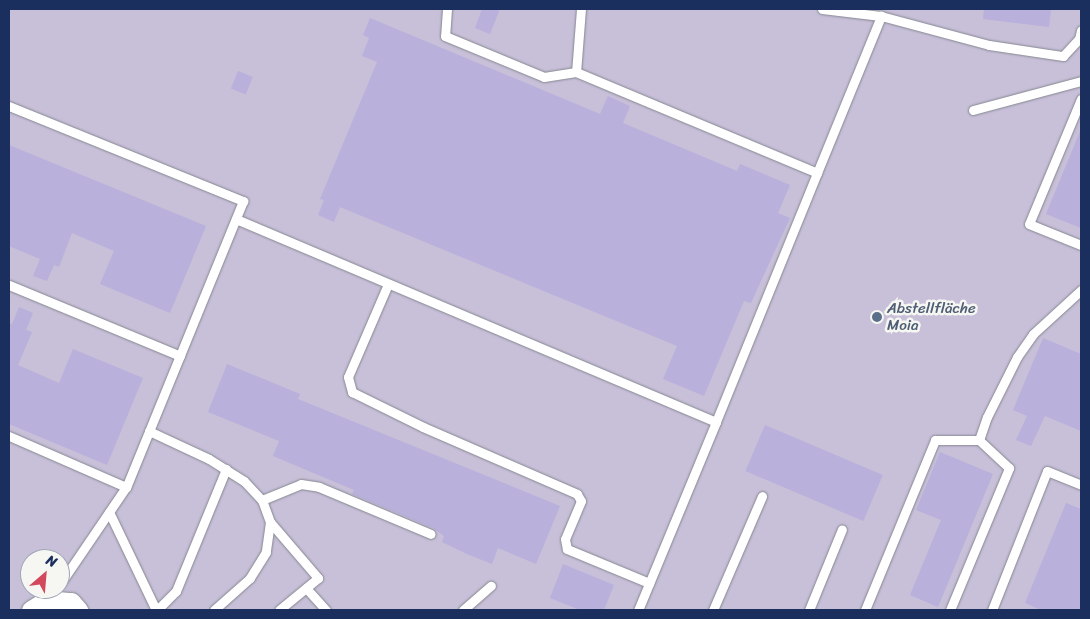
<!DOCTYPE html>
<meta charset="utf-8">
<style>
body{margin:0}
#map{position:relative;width:1090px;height:619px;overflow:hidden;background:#eee2c4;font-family:Sriracha,sans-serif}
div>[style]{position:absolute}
.industrial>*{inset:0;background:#c8bfd8}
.building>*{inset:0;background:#b9b0db;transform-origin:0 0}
.roads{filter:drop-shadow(0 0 1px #848891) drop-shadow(0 0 1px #848891)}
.service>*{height:9px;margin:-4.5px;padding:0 4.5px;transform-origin:4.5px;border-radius:4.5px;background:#fff}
.minor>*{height:19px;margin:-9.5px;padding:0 9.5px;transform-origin:9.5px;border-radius:9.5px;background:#fff}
.dots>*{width:14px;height:14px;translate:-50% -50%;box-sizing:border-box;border:2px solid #f6f6f2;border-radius:50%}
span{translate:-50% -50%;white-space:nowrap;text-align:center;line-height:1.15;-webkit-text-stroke:5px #f6f6f2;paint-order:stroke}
.service-label{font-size:15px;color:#4e5e75}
.left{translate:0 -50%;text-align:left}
.frame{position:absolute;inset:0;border:10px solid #1b2f5e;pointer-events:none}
.north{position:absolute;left:20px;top:549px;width:50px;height:50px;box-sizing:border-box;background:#f6f6f2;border:1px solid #9ea6b7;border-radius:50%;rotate:27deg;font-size:14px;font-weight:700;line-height:20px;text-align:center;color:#1b2f5e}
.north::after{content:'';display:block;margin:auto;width:18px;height:22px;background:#d1495b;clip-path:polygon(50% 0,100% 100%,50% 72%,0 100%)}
</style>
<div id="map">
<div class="industrial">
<i style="clip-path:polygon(evenodd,9px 9px,1081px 9px,1081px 610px,9px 610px,9px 9px,30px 559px,60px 559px,60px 589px,30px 589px,30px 559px)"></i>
</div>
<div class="building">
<i style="clip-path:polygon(482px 9px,500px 9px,490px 34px,475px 28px)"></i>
<i style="clip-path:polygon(984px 9px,1051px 9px,1049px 27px,983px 19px)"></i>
<i style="clip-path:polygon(370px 18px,600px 114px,608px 96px,630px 106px,623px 123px,737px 171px,740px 164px,790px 185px,778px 213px,790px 218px,751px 303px,744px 301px,704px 396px,663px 379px,677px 346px,340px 207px,334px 222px,318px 215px,324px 200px,320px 199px,377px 62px,362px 56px,369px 38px,363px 35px)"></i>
<i style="left:238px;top:71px;width:16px;height:19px;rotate:22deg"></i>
<i style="clip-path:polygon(1081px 129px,1081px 228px,1046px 214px)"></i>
<i style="clip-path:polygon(9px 145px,206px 226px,170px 313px,100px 284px,114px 251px,72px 233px,59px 267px,54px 265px,47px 281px,33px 276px,40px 259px,9px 246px)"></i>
<i style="clip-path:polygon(19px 307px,33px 313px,26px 330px,32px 332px,18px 365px,59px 383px,73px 349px,143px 378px,107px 465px,9px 424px,9px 323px,12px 324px)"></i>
<i style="clip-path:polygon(1043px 338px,1081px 354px,1081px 431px,1045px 416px,1031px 446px,1016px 440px,1027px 416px,1013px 410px)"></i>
<i style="clip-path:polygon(227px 364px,300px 394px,298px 399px,560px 506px,536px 564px,498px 548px,492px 564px,467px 554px,442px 542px,444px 536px,433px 528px,352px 494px,354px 490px,273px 456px,279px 441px,208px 412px)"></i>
<i style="left:765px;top:425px;width:128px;height:50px;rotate:23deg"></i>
<i style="clip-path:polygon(940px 452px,993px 474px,938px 607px,910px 595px,941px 520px,916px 510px)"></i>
<i style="clip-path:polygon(1066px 503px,1081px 509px,1081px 610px,1041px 610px,1025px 603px)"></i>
<i style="clip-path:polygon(563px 564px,614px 585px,604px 610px,580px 610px,550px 598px)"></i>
</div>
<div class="roads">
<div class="service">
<i style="left:447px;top:9px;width:27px;rotate:94deg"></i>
<i style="left:445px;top:36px;width:107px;rotate:22.5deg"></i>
<i style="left:544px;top:77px;width:32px;rotate:-9deg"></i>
<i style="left:581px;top:9px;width:63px;rotate:94.5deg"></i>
<i style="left:576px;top:72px;width:261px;rotate:22.7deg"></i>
<i style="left:817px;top:173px;width:269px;rotate:112.1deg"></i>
<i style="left:822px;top:9px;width:59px;rotate:6.8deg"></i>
<i style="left:881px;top:16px;width:112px;rotate:15deg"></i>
<i style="left:989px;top:45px;width:75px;rotate:8.5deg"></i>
<i style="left:1063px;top:56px;width:23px;rotate:-47deg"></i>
<i style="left:1079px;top:39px;width:9px;rotate:-77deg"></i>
<i style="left:1081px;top:99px;width:135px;rotate:112.6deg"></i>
<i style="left:1029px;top:224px;width:56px;rotate:22deg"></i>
<i style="left:9px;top:106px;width:253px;rotate:22.1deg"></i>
<i style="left:243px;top:201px;width:309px;rotate:112.2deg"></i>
<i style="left:126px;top:487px;width:117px;rotate:124.2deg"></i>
<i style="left:973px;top:110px;width:112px;rotate:-15deg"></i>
<i style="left:817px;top:173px;width:170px;rotate:-67.8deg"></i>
<i style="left:236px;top:219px;width:521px;rotate:22.92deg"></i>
<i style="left:716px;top:422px;width:204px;rotate:112.5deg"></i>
<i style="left:388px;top:284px;width:101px;rotate:113.3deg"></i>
<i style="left:348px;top:377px;width:16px;rotate:75deg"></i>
<i style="left:352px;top:392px;width:79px;rotate:26.2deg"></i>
<i style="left:423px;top:427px;width:168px;rotate:23.5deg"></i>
<i style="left:577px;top:494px;width:8px;rotate:60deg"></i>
<i style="left:581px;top:501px;width:41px;rotate:112.8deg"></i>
<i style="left:565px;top:539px;width:10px;rotate:79deg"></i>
<i style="left:567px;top:549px;width:89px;rotate:22.5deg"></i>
<i style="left:9px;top:285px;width:185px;rotate:22.5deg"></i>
<i style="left:149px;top:431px;width:66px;rotate:25deg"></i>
<i style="left:209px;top:459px;width:41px;rotate:32.2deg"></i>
<i style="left:244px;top:481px;width:26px;rotate:47deg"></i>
<i style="left:262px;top:500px;width:23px;rotate:70deg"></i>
<i style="left:270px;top:522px;width:30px;rotate:98deg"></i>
<i style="left:266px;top:552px;width:31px;rotate:122deg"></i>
<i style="left:250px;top:578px;width:48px;rotate:138.4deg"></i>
<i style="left:9px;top:436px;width:128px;rotate:23.6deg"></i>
<i style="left:262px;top:500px;width:42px;rotate:-22.3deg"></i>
<i style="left:301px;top:484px;width:18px;rotate:9deg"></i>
<i style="left:319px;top:487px;width:121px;rotate:22.8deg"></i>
<i style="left:109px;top:512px;width:109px;rotate:64.4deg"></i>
<i style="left:270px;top:522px;width:74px;rotate:49.4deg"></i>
<i style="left:318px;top:578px;width:50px;rotate:140.6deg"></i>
<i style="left:306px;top:588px;width:30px;rotate:48deg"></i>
<i style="left:157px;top:610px;width:27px;rotate:-45deg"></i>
<i style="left:176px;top:591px;width:132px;rotate:-67.7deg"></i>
<i style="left:463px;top:610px;width:37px;rotate:-41deg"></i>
<i style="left:713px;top:610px;width:124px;rotate:-66.7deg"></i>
<i style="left:809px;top:610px;width:87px;rotate:-67.8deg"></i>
<i style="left:865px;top:610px;width:184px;rotate:-67.6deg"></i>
<i style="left:935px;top:440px;width:44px"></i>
<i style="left:950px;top:610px;width:154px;rotate:-67.4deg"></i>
<i style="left:1009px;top:468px;width:41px;rotate:-137deg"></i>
<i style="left:979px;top:440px;width:24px;rotate:-71deg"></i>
<i style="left:987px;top:417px;width:67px;rotate:-63.4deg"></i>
<i style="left:1017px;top:357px;width:28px;rotate:-55deg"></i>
<i style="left:1033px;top:334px;width:65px;rotate:-42.5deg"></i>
<i style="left:992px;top:610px;width:149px;rotate:-68.4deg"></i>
<i style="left:1047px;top:471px;width:37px;rotate:22deg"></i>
</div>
<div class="minor">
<i style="left:31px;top:610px;width:19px;rotate:-32deg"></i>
<i style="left:47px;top:600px;width:24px;rotate:5deg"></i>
<i style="left:71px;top:602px;width:11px;rotate:49deg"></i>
</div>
</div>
<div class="dots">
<i style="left:877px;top:317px;background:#5c6f8a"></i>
</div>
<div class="service-label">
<span class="left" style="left:887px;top:317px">Abstellfläche<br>Moia</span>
</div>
<div class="frame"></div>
<div class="north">N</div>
</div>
